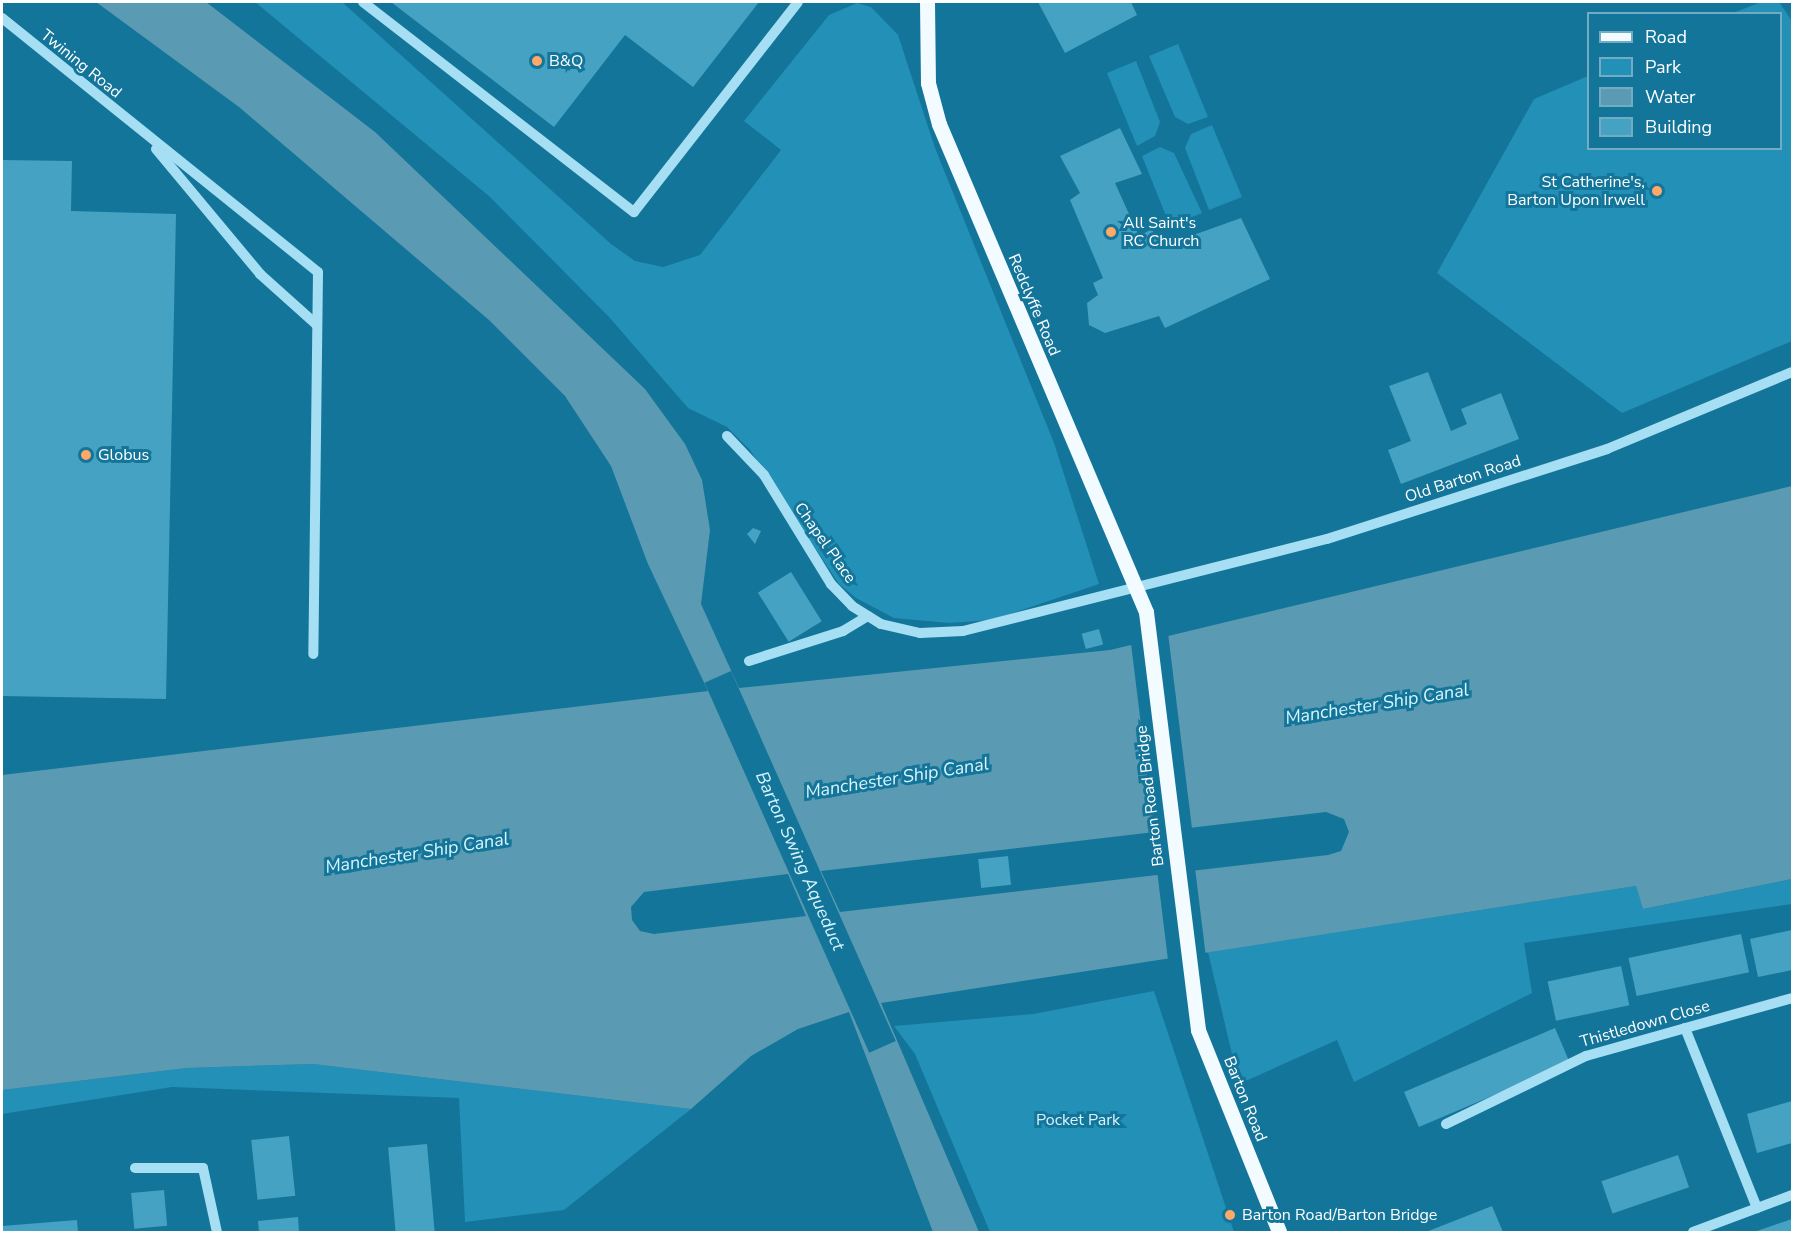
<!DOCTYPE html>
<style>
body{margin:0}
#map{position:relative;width:1794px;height:1234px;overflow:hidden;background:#137599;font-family:"Nunito Sans",sans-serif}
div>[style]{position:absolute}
.green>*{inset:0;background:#2290b7}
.water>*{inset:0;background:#5a9bb3}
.pier>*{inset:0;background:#137599;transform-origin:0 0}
.building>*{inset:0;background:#45a2c3;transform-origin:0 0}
.minor>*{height:10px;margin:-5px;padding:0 5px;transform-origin:5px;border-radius:5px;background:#a6dff3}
.major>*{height:15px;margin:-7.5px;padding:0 7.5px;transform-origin:7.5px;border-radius:7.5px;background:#f2fbff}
.dots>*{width:16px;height:16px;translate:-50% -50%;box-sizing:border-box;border:3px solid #137599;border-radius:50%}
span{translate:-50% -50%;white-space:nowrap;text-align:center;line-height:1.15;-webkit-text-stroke:6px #137599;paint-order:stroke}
.poi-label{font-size:16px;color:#fff}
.left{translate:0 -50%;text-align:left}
.right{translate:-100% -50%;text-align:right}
.street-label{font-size:16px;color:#fff}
.park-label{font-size:16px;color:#d8f4fd}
.water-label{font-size:18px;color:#d8f4fc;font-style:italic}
.frame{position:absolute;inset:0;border:3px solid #fff;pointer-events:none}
.legend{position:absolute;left:1587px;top:12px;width:195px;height:138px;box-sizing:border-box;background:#137599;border:2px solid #71acc2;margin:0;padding:8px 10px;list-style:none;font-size:18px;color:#fff}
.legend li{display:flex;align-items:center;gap:12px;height:30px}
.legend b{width:30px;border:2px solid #71acc2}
</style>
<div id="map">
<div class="green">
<i style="clip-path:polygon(255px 2px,342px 2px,611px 244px,635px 261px,663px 267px,700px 255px,781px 150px,744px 121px,829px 15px,857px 3px,871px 7px,898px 35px,935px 148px,1054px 443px,1099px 584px,992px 620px,949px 623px,894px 618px,856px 598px,839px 584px,750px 450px,727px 427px,688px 408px,609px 317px,490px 197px)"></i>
<i style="clip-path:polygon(1761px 2px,1779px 2px,1792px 21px,1792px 341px,1622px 413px,1437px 273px,1534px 99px,1588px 76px,1588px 148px,1780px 148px,1780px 14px,1733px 13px)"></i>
<i style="clip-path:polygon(1178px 44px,1208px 117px,1188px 124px,1175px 117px,1149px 56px)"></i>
<i style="clip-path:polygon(1136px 61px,1160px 122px,1155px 136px,1137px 146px,1107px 73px)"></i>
<i style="clip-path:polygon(1212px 125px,1242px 197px,1209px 210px,1185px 148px,1191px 134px)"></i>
<i style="clip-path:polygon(1160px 147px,1174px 153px,1202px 213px,1170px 226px,1142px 156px)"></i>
<i style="clip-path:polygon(1792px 879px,1792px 904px,1524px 943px,1532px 993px,1354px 1082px,1337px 1040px,1239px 1084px,1208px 952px,1636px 886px,1643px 909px)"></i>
<i style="clip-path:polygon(1154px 991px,1234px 1232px,990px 1232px,915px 1054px,894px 1026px,1033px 1014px)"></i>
<i style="clip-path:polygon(313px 1064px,691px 1109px,564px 1210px,465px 1222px,459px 1098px,172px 1087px,2px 1114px,2px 1090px,187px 1068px)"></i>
</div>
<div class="water">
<i style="clip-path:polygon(evenodd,96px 2px,206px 2px,375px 132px,645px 389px,685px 444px,702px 480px,710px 530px,701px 604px,739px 688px,1110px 650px,1792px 486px,1792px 879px,1643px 909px,1636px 886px,881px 1003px,979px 1232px,933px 1232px,849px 1012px,798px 1029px,751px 1056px,691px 1109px,313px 1064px,187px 1068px,2px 1090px,2px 775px,708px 691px,648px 564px,611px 466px,565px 396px,489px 320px,239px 107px,96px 2px,1326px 812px,1344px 819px,1349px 832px,1341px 851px,1328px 855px,840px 912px,821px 871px,1326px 812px,96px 2px,788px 874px,806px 916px,654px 934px,640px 931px,632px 920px,631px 907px,644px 892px,788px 874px)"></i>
</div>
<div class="pier">
<i style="left:1168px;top:633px;width:198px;height:38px;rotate:83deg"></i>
<i style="left:731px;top:671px;width:405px;height:29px;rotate:66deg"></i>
<i style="left:1195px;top:868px;width:88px;height:38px;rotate:83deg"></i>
</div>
<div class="building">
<i style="clip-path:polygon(391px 2px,759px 2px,693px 87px,625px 35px,554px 127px)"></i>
<i style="clip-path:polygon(1038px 2px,1131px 2px,1137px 15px,1065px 53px)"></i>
<i style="clip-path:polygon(1120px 128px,1142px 174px,1115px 183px,1139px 236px,1152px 229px,1160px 247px,1241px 218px,1270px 279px,1165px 328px,1159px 316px,1105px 333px,1089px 325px,1087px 303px,1098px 295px,1093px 283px,1103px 278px,1070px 200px,1080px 193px,1060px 156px)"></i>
<i style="clip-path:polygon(2px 160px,72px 161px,71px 211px,176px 214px,166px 699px,2px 696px)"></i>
<i style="clip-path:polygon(1428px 372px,1451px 431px,1467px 424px,1461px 409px,1501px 393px,1519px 439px,1401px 484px,1388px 450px,1411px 441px,1389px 386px)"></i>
<i style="clip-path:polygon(753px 528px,761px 531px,755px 544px,747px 534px)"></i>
<i style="left:791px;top:572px;width:58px;height:39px;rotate:58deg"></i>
<i style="left:1099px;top:629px;width:16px;height:18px;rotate:75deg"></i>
<i style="left:1008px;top:856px;width:29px;height:30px;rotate:84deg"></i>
<i style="clip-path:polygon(1792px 930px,1792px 970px,1758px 977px,1750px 939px)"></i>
<i style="left:1741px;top:934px;width:39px;height:115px;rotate:78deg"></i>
<i style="left:1621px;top:966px;width:40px;height:75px;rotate:78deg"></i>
<i style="left:1555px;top:1028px;width:38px;height:164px;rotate:67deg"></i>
<i style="clip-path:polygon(1792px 1101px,1792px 1143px,1757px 1153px,1747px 1114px)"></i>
<i style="left:289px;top:1136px;width:60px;height:38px;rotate:84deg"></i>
<i style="left:427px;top:1144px;width:88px;height:39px;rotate:85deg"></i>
<i style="left:1678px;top:1155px;width:34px;height:81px;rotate:71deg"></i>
<i style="left:164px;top:1190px;width:36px;height:33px;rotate:85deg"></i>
<i style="clip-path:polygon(1492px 1206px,1503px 1232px,1426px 1232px)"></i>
<i style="clip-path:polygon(298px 1217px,299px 1232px,259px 1232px,258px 1221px)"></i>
<i style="clip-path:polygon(1792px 1219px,1792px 1232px,1754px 1232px)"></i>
<i style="clip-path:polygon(77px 1220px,78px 1232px,2px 1232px,2px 1226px)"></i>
</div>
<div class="minor">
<i style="left:363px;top:2px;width:343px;rotate:37.8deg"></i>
<i style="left:634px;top:212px;width:266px;rotate:-52deg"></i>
<i style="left:2px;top:18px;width:405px;rotate:38.8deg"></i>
<i style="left:318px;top:272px;width:382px;rotate:90.7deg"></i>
<i style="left:156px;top:149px;width:163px;rotate:50.2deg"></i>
<i style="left:260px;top:274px;width:76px;rotate:41.8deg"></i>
<i style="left:727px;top:436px;width:54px;rotate:46.5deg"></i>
<i style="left:764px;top:475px;width:128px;rotate:58.4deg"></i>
<i style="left:831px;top:584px;width:30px;rotate:46deg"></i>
<i style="left:852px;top:606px;width:34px;rotate:32deg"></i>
<i style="left:881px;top:624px;width:40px;rotate:13deg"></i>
<i style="left:920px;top:633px;width:43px;rotate:-2.7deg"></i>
<i style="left:963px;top:631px;width:375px;rotate:-14.2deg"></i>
<i style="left:1327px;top:539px;width:294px;rotate:-17.8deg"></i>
<i style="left:1607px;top:449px;width:200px;rotate:-22.6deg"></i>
<i style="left:749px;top:661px;width:99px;rotate:-17.7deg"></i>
<i style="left:843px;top:631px;width:29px;rotate:-31deg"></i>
<i style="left:1685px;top:1028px;width:194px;rotate:68.2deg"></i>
<i style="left:1446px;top:1124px;width:156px;rotate:-25.9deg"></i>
<i style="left:1586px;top:1056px;width:214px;rotate:-15.7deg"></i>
<i style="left:135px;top:1168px;width:68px"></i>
<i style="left:203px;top:1168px;width:66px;rotate:77.7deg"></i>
<i style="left:1693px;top:1232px;width:106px;rotate:-20.5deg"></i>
</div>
<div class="major">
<i style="left:927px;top:2px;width:81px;rotate:89.3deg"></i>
<i style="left:928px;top:83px;width:42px;rotate:75deg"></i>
<i style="left:939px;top:124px;width:530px;rotate:67.01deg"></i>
<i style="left:1146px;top:612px;width:421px;rotate:82.9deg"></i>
<i style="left:1198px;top:1030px;width:218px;rotate:68.1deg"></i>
</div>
<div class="dots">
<i style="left:537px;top:61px;background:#ffa868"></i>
<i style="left:1657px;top:191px;background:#ffa868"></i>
<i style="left:1111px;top:232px;background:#ffa868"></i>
<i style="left:86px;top:455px;background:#ffa868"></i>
<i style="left:1230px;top:1215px;background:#ffa868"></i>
</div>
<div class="poi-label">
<span class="left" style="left:549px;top:61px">B&amp;Q</span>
<span class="right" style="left:1645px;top:191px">St Catherine's,<br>Barton Upon Irwell</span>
<span class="left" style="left:1123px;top:232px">All Saint's<br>RC Church</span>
<span class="left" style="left:98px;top:455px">Globus</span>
<span class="left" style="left:1242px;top:1215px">Barton Road/Barton Bridge</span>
</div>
<div class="street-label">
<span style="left:81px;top:64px;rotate:39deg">Twining Road</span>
<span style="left:1034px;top:305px;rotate:67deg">Redclyffe Road</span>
<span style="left:1463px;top:479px;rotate:-18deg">Old Barton Road</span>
<span style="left:825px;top:543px;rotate:55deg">Chapel Place</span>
<span style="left:1150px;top:796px;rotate:-97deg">Barton Road Bridge</span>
<span style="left:1645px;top:1024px;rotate:-16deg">Thistledown Close</span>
<span style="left:1245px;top:1099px;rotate:68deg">Barton Road</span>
</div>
<div class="park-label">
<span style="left:1078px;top:1120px">Pocket Park</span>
</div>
<div class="water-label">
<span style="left:1377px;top:704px;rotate:-9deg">Manchester Ship Canal</span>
<span style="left:897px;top:778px;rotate:-9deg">Manchester Ship Canal</span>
<span style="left:417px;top:853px;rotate:-9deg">Manchester Ship Canal</span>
<span style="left:800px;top:861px;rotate:66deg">Barton Swing Aqueduct</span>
</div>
<div class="frame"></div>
<ul class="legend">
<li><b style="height:8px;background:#f2fbff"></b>Road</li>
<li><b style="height:16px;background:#2290b7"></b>Park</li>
<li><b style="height:16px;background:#5a9bb3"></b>Water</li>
<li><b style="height:16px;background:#45a2c3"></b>Building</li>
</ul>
</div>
